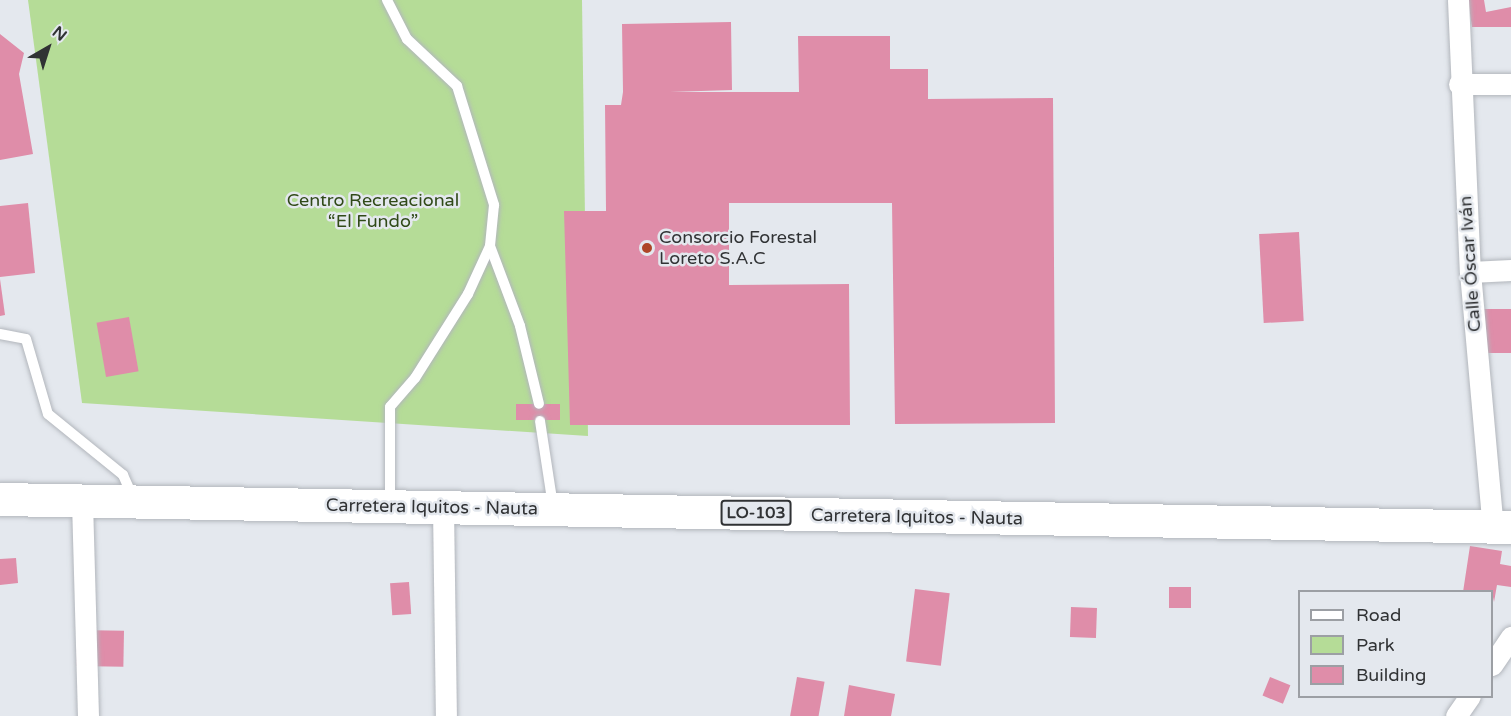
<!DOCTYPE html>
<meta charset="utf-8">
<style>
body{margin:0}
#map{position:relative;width:1511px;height:716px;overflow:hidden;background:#e4e8ee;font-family:"Varela Round",sans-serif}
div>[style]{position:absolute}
.green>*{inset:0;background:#b5dc97}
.building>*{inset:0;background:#df8da9;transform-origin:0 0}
.roads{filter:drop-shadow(0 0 2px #b2b6bc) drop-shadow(0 0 2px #b2b6bc)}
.lane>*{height:10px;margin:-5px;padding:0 5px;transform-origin:5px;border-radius:5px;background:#fff}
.street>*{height:21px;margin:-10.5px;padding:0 10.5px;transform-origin:10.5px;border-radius:10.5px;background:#fff}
.primary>*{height:33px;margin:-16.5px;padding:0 16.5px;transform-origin:16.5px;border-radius:16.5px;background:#fff}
.dots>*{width:16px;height:16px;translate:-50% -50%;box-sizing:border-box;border:3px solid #e4e8ee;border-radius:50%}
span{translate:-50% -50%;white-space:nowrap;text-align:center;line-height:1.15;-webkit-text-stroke:5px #e4e8ee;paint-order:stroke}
.shield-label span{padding:2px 4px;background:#e4e8ee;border:2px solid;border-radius:4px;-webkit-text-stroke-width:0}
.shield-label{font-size:16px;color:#303234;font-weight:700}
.park-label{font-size:18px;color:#304a18}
.poi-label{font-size:18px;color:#303234}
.left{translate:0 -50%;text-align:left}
.street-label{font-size:18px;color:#303234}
.legend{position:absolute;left:1298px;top:590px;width:195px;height:108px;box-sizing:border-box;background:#e4e8ee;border:2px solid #9c9fa4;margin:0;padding:8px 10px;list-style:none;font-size:18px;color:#303234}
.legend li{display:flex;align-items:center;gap:12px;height:30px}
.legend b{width:30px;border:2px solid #9c9fa4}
.north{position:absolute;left:18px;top:18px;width:60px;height:60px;-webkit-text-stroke:4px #e4e8ee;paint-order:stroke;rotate:39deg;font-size:16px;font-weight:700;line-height:24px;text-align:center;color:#303234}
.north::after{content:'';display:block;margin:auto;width:21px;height:27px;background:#303234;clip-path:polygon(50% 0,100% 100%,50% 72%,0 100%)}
</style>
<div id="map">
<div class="green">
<i style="clip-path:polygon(28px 0,582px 0,588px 436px,82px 403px)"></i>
</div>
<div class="building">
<i style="clip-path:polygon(1468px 0,1484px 0,1486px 12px,1511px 7px,1511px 27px,1472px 27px)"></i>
<i style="clip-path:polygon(731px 22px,732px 90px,670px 92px,799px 92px,798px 36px,890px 36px,890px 69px,928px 69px,928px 99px,1053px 98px,1055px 423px,895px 424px,892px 203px,729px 203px,729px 285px,849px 284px,850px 425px,570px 425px,564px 211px,606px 211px,605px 105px,621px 105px,623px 92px,622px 24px)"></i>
<i style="clip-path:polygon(0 34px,24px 53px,19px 74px,33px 154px,0 160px)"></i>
<i style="clip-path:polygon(28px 203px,35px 273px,0 277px,0 206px)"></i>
<i style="left:1299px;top:232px;width:89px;height:40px;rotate:87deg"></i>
<i style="clip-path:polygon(0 279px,5px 315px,0 316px)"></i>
<i style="left:1511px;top:309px;width:44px;height:30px;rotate:90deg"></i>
<i style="left:129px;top:317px;width:55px;height:33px;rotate:80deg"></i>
<i style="left:516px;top:404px;width:44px;height:16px"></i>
<i style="clip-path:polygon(1470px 546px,1502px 551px,1500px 564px,1511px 566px,1511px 587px,1497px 585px,1494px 602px,1492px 592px,1463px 592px)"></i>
<i style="clip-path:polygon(16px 558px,18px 583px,0 585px,0 559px)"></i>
<i style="left:409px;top:582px;width:32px;height:19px;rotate:86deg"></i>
<i style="left:1169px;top:587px;width:22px;height:21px"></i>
<i style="left:915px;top:589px;width:35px;height:73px;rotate:7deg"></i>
<i style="left:1071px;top:607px;width:26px;height:30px;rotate:2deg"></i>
<i style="left:77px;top:630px;width:47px;height:36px;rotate:1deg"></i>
<i style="left:797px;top:677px;width:28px;height:40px;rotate:10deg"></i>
<i style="left:1270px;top:677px;width:22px;height:20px;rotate:22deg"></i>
<i style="clip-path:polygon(849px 685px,895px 694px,891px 716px,844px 716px)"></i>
</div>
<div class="roads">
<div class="lane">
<i style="left:387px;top:0;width:44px;rotate:62.9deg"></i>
<i style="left:407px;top:39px;width:69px;rotate:43.2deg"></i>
<i style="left:457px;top:86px;width:125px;rotate:72.7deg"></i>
<i style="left:494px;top:205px;width:41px;rotate:95.6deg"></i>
<i style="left:490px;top:246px;width:53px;rotate:114.6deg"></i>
<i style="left:468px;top:294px;width:99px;rotate:122.2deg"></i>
<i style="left:415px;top:378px;width:38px;rotate:131deg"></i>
<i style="left:390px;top:407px;width:96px;rotate:90deg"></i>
<i style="left:490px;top:246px;width:85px;rotate:69.4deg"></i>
<i style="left:520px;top:326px;width:80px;rotate:76.3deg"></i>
<i style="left:0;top:334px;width:26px;rotate:11deg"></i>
<i style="left:26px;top:339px;width:78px;rotate:73.7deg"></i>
<i style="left:48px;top:414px;width:97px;rotate:39.1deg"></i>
<i style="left:123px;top:475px;width:22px;rotate:66deg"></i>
<i style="left:540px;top:421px;width:86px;rotate:81.3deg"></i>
</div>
<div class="street">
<i style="left:1458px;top:0;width:272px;rotate:87.5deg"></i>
<i style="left:1470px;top:272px;width:257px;rotate:84.9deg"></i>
<i style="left:1459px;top:84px;width:52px"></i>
<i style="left:1470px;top:272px;width:41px;rotate:-2.8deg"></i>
<i style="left:82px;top:501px;width:215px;rotate:88.4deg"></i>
<i style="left:443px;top:507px;width:209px;rotate:89.2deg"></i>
<i style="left:1492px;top:665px;width:34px;rotate:-56deg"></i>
<i style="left:1456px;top:716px;width:24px;rotate:-55deg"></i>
</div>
<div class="primary">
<i style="left:0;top:499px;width:1511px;rotate:1.06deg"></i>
</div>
</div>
<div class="dots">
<i style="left:647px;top:248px;background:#ae4527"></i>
</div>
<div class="shield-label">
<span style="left:756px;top:513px">LO-103</span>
</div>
<div class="park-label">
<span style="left:373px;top:211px">Centro Recreacional<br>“El Fundo”</span>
</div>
<div class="poi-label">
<span class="left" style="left:659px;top:248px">Consorcio Forestal<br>Loreto S.A.C</span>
</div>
<div class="street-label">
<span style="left:1470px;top:264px;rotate:-94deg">Calle Óscar Iván</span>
<span style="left:432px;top:507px;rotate:1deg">Carretera Iquitos - Nauta</span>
<span style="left:917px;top:517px;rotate:1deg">Carretera Iquitos - Nauta</span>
</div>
<ul class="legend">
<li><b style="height:8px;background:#fff"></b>Road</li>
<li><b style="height:16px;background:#b5dc97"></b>Park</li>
<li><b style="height:16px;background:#df8da9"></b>Building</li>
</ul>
<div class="north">N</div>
</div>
